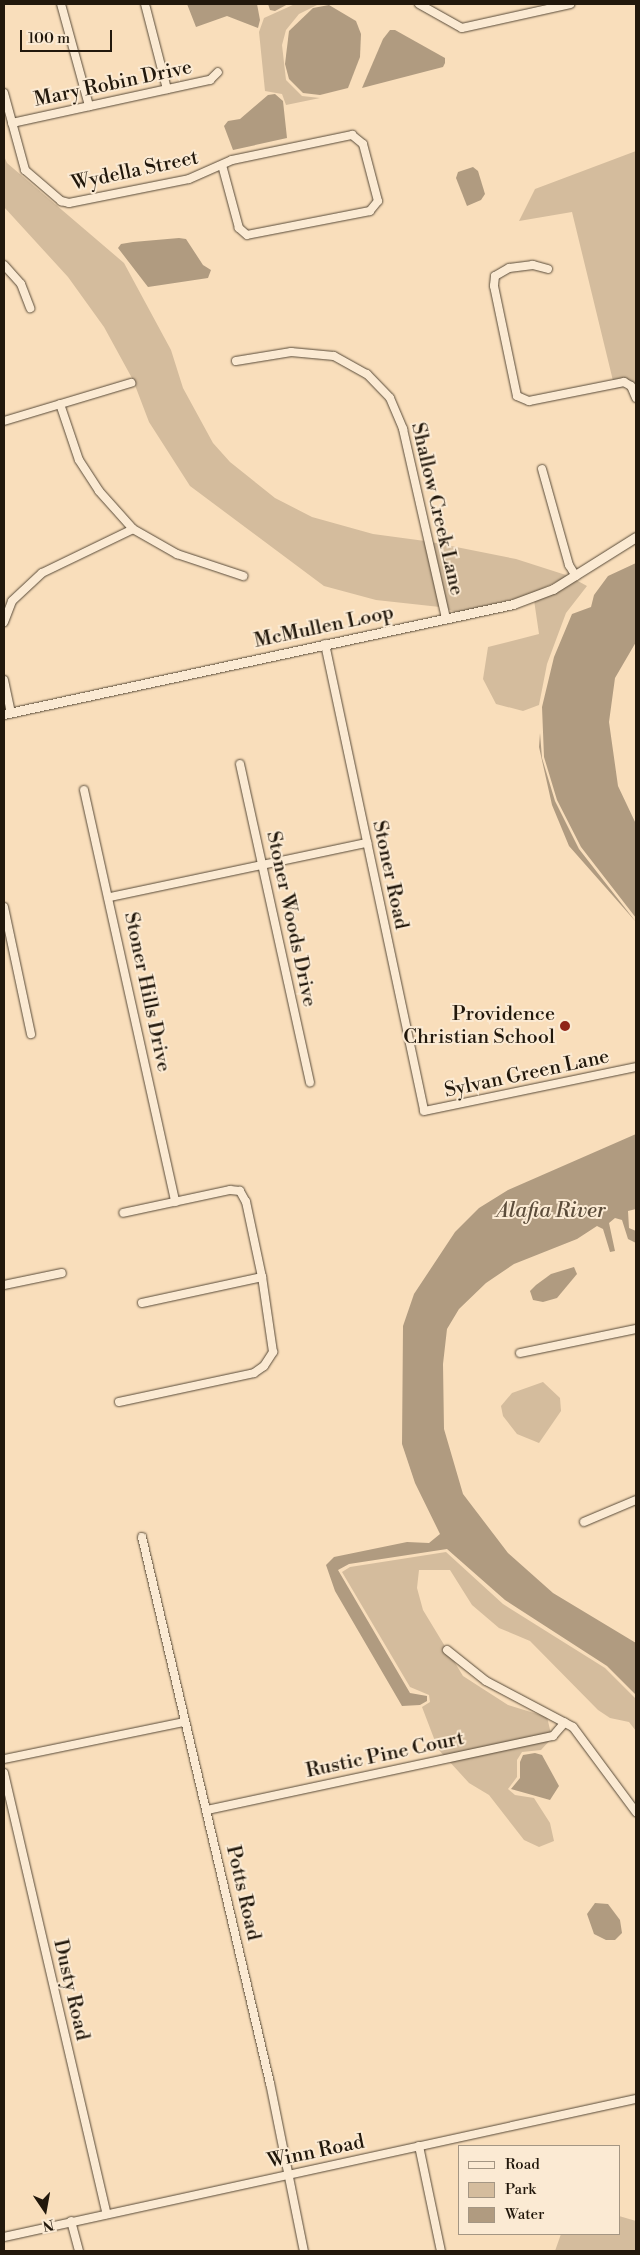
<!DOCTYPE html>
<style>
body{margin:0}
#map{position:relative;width:640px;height:2255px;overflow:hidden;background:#f9debb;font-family:"Libre Bodoni",serif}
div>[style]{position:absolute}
.green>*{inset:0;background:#d4bc9d}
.water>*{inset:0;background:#b09b80}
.roads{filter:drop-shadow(0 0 1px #584a38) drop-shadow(0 0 1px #584a38)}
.minor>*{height:8px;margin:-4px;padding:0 4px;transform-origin:4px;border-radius:4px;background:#fbead3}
.tertiary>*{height:9px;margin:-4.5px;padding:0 4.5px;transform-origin:4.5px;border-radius:4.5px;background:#fbead3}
.dots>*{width:14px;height:14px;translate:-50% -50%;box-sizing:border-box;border:2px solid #fbead3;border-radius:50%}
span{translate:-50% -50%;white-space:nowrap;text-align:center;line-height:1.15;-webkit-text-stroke:4px #fbead3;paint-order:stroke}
.street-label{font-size:20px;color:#22180c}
.poi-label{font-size:20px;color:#22180c}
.right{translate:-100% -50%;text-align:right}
.water-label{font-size:21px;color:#5b4c3a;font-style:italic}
.frame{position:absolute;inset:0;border:5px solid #22180c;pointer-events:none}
.legend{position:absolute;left:458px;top:2145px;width:162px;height:90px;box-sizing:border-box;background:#fbead3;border:1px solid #a49683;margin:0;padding:6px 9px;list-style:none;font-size:15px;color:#22180c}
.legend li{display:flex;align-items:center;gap:10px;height:25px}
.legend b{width:25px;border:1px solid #a49683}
.north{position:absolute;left:20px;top:2185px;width:50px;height:50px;-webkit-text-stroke:4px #fbead3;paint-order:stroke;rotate:168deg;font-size:14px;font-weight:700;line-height:20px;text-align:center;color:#22180c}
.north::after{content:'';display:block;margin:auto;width:18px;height:22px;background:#22180c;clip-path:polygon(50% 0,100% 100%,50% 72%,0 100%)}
.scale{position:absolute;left:20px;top:30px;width:92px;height:22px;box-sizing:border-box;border:2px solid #22180c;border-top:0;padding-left:6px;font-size:15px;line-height:18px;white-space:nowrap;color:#22180c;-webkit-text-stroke:4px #fbead3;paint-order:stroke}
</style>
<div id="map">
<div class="green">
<i style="clip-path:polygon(295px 4px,319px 4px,299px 14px,286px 30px,282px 45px,286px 80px,302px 96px,320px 98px,286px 105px,282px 94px,265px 91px,259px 32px,264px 18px)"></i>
<i style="clip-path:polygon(636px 151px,636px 384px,615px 389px,572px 212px,519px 221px,535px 189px)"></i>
<i style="clip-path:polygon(4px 156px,7px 163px,124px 263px,171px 350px,183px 388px,213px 443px,230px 462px,275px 498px,312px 517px,373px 534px,425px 541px,440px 607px,376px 600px,324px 586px,190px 486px,149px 422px,133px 380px,104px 327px,68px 277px,4px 207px)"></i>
<i style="clip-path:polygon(431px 542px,516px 559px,569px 576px,526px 596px,457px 613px,447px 609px)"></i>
<i style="clip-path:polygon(576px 580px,587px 586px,566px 613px,547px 664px,539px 705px,523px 711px,496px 704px,483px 679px,488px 647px,539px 634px,534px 600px)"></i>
<i style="clip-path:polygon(543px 1382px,560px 1398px,561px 1411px,539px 1443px,517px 1434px,503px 1416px,501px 1406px,512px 1393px)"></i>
<i style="clip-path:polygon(446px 1552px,503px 1604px,605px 1668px,636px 1699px,636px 1731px,629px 1722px,610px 1718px,598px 1710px,530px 1641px,499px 1628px,472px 1605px,450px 1570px,419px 1570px,417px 1588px,423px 1610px,463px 1676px,508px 1705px,547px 1717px,552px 1738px,541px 1750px,522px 1752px,517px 1760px,517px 1777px,508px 1789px,515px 1795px,534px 1798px,550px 1823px,554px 1841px,539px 1847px,524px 1840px,489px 1795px,469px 1783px,438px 1749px,422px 1707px,430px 1702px,429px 1695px,410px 1687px,342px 1572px,350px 1567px)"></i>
<i style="clip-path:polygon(619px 2216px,636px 2221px,636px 2251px,555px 2251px,561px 2234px,619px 2234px)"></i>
</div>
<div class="water">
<i style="clip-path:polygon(187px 4px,257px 4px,260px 20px,258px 28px,227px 16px,196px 27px)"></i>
<i style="clip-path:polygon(268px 4px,288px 4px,275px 11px,270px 10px)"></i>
<i style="clip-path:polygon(329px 5px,356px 21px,361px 34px,360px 57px,348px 88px,320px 95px,303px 93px,289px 79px,285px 64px,289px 31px,313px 8px)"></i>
<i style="clip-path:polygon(390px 30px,395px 30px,445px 58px,445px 63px,443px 67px,362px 88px,383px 39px)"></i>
<i style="clip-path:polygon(275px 94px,283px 101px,287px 138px,233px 150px,224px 126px,228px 121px,240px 119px,268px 95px)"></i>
<i style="clip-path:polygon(473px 167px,478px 171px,485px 194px,481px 200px,467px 206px,456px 178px,458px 172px)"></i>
<i style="clip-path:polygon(179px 238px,186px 239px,203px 265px,211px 270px,208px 278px,148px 287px,118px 248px,121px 244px,133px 242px)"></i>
<i style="clip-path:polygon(636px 563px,636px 642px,615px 678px,609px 722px,618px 786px,636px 824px,636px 918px,581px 847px,557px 800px,544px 757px,542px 707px,554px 657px,572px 614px,591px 607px,594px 595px,608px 576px)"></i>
<i style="clip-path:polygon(540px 733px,542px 758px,555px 801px,579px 849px,636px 922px,569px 846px,552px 805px,539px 747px)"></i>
<i style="clip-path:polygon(636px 1134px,636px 1209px,628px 1211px,629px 1228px,636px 1231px,636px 1243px,628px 1239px,622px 1220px,615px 1218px,609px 1223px,615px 1251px,610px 1252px,603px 1229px,597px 1226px,577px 1239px,514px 1264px,486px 1283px,459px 1309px,447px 1329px,443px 1364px,444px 1429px,463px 1494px,508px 1553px,553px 1593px,636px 1643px,636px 1695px,607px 1666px,505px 1600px,447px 1549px,349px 1564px,338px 1570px,410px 1693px,427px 1696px,427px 1701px,420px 1705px,402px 1706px,335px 1591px,326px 1565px,334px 1557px,407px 1542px,429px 1543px,440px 1534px,415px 1483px,402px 1444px,403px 1326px,414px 1294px,455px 1232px,479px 1208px,508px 1190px)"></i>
<i style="clip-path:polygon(574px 1267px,577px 1274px,557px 1298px,543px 1302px,533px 1300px,530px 1291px,536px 1285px,551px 1274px)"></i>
<i style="clip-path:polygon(535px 1753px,542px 1755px,559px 1786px,550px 1800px,511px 1789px,520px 1778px,520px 1762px,523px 1755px)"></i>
<i style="clip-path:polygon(595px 1903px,608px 1904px,620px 1920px,622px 1933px,615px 1940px,606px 1940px,594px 1934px,587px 1914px)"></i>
</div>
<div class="roads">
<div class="minor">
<i style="left:61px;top:4px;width:106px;rotate:74.6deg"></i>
<i style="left:145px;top:4px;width:88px;rotate:75.5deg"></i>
<i style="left:419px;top:4px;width:49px;rotate:29.2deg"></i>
<i style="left:462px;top:28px;width:111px;rotate:-12.5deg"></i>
<i style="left:4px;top:93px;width:80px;rotate:74.7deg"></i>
<i style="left:25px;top:170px;width:48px;rotate:40.7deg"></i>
<i style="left:61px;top:201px;width:8px;rotate:14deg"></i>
<i style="left:69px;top:203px;width:122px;rotate:-11.3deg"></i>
<i style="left:189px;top:179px;width:47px;rotate:-23.8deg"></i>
<i style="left:232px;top:160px;width:123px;rotate:-11.8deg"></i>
<i style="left:352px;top:135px;width:14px;rotate:39deg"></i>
<i style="left:363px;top:144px;width:59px;rotate:75.3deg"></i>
<i style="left:378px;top:201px;width:13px;rotate:129deg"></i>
<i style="left:370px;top:211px;width:125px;rotate:169deg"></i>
<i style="left:247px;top:235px;width:11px;rotate:-139deg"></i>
<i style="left:239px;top:228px;width:65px;rotate:-105.1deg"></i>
<i style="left:12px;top:123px;width:203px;rotate:-12.3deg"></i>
<i style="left:210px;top:80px;width:11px;rotate:-45deg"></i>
<i style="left:4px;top:265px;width:25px;rotate:48deg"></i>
<i style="left:21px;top:284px;width:26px;rotate:69deg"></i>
<i style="left:548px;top:269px;width:16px;rotate:-165deg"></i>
<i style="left:533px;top:265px;width:24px;rotate:173deg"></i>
<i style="left:509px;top:268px;width:16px;rotate:150deg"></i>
<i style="left:495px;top:276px;width:10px;rotate:96deg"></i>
<i style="left:494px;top:286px;width:112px;rotate:78.2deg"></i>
<i style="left:517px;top:396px;width:13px;rotate:23deg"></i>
<i style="left:529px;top:401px;width:97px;rotate:-11.3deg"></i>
<i style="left:624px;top:382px;width:8px;rotate:30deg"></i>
<i style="left:631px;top:386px;width:13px;rotate:67deg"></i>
<i style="left:236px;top:361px;width:56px;rotate:-9.3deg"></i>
<i style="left:291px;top:352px;width:43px;rotate:5.3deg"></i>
<i style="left:334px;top:356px;width:38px;rotate:29deg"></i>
<i style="left:367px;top:374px;width:33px;rotate:46deg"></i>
<i style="left:390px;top:398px;width:34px;rotate:67deg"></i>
<i style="left:403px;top:429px;width:195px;rotate:77.2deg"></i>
<i style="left:60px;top:404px;width:59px;rotate:71.3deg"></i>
<i style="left:79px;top:460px;width:37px;rotate:57deg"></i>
<i style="left:99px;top:491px;width:51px;rotate:48.2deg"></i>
<i style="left:133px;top:529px;width:51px;rotate:29.6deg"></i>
<i style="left:177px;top:554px;width:70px;rotate:18.4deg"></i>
<i style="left:4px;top:421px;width:133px;rotate:-16.7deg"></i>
<i style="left:542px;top:469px;width:100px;rotate:74.3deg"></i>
<i style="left:569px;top:565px;width:13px;rotate:58deg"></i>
<i style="left:4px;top:622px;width:22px;rotate:-69deg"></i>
<i style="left:12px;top:601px;width:41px;rotate:-43deg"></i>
<i style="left:42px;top:573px;width:101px;rotate:-25.8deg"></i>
<i style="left:325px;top:644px;width:477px;rotate:78deg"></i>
<i style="left:424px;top:1111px;width:217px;rotate:-11.7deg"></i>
<i style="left:4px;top:680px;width:33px;rotate:78deg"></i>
<i style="left:240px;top:764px;width:326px;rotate:77.6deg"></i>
<i style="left:84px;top:790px;width:422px;rotate:77.5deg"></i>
<i style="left:110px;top:897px;width:263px;rotate:-11.9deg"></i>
<i style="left:4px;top:907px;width:130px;rotate:78deg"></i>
<i style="left:4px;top:1285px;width:59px;rotate:-11.7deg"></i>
<i style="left:142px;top:1303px;width:123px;rotate:-12.2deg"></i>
<i style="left:520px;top:1353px;width:118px;rotate:-11.7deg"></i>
<i style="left:119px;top:1402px;width:138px;rotate:-12.1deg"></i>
<i style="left:254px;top:1373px;width:12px;rotate:-35deg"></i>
<i style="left:264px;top:1366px;width:17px;rotate:-57deg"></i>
<i style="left:273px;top:1352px;width:76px;rotate:-98.3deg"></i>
<i style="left:262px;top:1277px;width:77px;rotate:-102deg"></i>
<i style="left:246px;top:1202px;width:13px;rotate:-119deg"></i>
<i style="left:240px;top:1191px;width:10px;rotate:-174deg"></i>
<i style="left:230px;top:1190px;width:109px;rotate:167.9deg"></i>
<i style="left:584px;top:1522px;width:56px;rotate:-22.9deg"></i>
<i style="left:142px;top:1537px;width:561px;rotate:76.81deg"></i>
<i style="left:270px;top:2083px;width:171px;rotate:78.6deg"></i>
<i style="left:447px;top:1650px;width:50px;rotate:38.5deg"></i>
<i style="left:486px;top:1681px;width:98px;rotate:27.9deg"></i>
<i style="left:573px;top:1727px;width:106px;rotate:53.5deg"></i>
<i style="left:4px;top:1759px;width:184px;rotate:-11.6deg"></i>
<i style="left:4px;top:1773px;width:453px;rotate:76.9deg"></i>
<i style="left:207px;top:1810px;width:354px;rotate:-12.1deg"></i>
<i style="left:553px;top:1736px;width:18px;rotate:-49deg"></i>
<i style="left:419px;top:2146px;width:107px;rotate:78.2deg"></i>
<i style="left:71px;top:2221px;width:31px;rotate:75deg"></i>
<i style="left:4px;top:2237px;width:647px;rotate:-12.32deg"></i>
</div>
<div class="tertiary">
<i style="left:4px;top:714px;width:521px;rotate:-12.19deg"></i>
<i style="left:513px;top:604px;width:43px;rotate:-20.6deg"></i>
<i style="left:553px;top:589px;width:98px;rotate:-32.1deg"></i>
</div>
</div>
<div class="dots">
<i style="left:565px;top:1026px;background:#8f2418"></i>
</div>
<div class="street-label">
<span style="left:113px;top:84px;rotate:-12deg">Mary Robin Drive</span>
<span style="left:135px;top:171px;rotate:-12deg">Wydella Street</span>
<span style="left:437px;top:509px;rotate:77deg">Shallow Creek Lane</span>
<span style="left:324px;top:627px;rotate:-12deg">McMullen Loop</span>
<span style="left:390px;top:875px;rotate:78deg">Stoner Road</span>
<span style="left:291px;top:919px;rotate:78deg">Stoner Woods Drive</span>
<span style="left:147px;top:992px;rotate:78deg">Stoner Hills Drive</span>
<span style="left:527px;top:1074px;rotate:-12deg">Sylvan Green Lane</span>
<span style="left:385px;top:1755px;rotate:-12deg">Rustic Pine Court</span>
<span style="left:243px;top:1893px;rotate:77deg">Potts Road</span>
<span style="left:71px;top:1990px;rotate:77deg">Dusty Road</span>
<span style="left:316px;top:2152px;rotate:-12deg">Winn Road</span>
</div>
<div class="poi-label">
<span class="right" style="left:555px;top:1026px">Providence<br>Christian School</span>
</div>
<div class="water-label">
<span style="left:551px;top:1211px">Alafia River</span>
</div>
<div class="frame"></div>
<ul class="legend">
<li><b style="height:6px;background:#fbead3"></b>Road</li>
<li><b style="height:14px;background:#d4bc9d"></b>Park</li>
<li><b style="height:14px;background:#b09b80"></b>Water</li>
</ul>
<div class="north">N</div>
<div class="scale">100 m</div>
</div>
